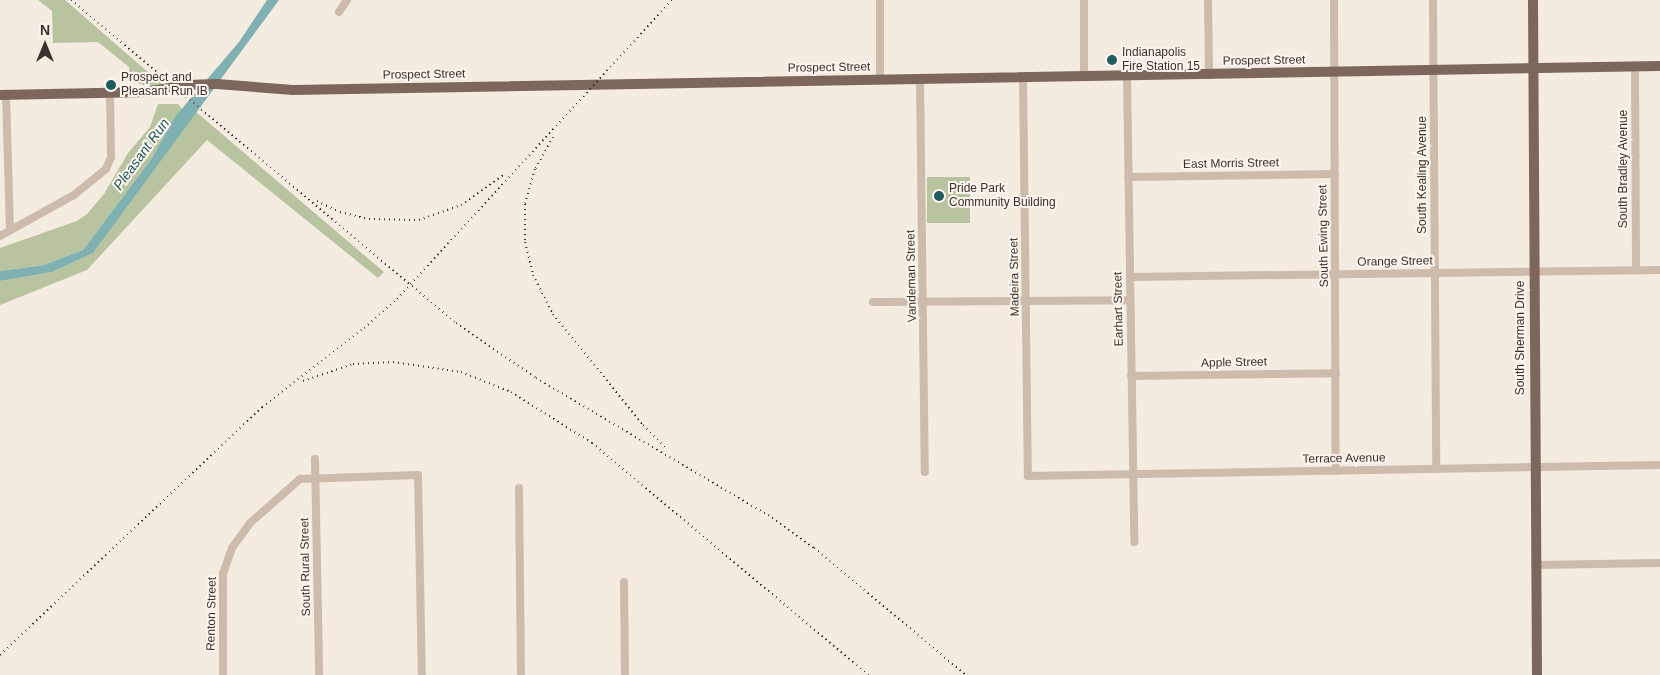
<!DOCTYPE html>
<style>
body{margin:0}
#map{position:relative;width:1660px;height:675px;overflow:hidden;background:#f4ebe1;font-family:Helvetica,sans-serif}
div>[style]{position:absolute}
.green>*{inset:0;background:#b8c4a0;transform-origin:0 0}
.water>*{inset:0;background:#7fb0b2}
.minor>*{height:8px;margin:-4px;padding:0 4px;transform-origin:4px;border-radius:4px;background:#cdbbac}
.major>*{height:10px;margin:-5px;padding:0 5px;transform-origin:5px;border-radius:5px;background:#7d675c}
.rail>*{height:2px;margin-top:-1px;transform-origin:0;background:repeating-linear-gradient(90deg,#3b302b 0 1px,transparent 0 5px)}
.dots>*{width:14px;height:14px;translate:-50% -50%;box-sizing:border-box;border:2px solid #fbf5ee;border-radius:50%}
span{translate:-50% -50%;white-space:nowrap;text-align:center;line-height:1.15;-webkit-text-stroke:4px #fbf5ee;paint-order:stroke}
.poi-label{font-size:12px;color:#3b302b}
.left{translate:0 -50%;text-align:left}
.street-label{font-size:12px;color:#3b302b}
.water-label{font-size:14px;color:#1f5a5e;font-style:italic}
.north{position:absolute;left:20px;top:20px;width:50px;height:50px;-webkit-text-stroke:4px #fbf5ee;paint-order:stroke;rotate:0deg;font-size:14px;font-weight:700;line-height:20px;text-align:center;color:#3b302b}
.north::after{content:'';display:block;margin:auto;width:18px;height:22px;background:#3b302b;clip-path:polygon(50% 0,100% 100%,50% 72%,0 100%)}
</style>
<div id="map">
<div class="green">
<i style="clip-path:polygon(38px 0,65px 0,164px 86px,151px 88px,130px 80px,129px 67px,98px 42px,53px 43px,52px 11px)"></i>
<i style="clip-path:polygon(158px 104px,178px 104px,183px 110px,174px 118px,152px 158px,83px 250px,44px 265px,0 271px,0 248px,77px 221px,87px 214px,104px 194px,128px 153px,150px 127px)"></i>
<i style="clip-path:polygon(195px 111px,384px 272px,378px 278px,207px 140px,87px 270px,0 305px,0 281px,52px 272px,93px 253px)"></i>
<i style="left:970px;top:177px;width:46px;height:43px;rotate:90deg"></i>
</div>
<div class="water">
<i style="clip-path:polygon(267px 0,279px 0,93px 253px,52px 272px,0 281px,0 271px,44px 265px,83px 250px,152px 158px,174px 118px,239px 42px)"></i>
</div>
<div class="minor">
<i style="left:880px;top:0;width:80px;rotate:90deg"></i>
<i style="left:1084px;top:0;width:76px;rotate:90deg"></i>
<i style="left:1208px;top:0;width:75px;rotate:89.2deg"></i>
<i style="left:1334px;top:0;width:471px;rotate:89.8deg"></i>
<i style="left:1433px;top:0;width:469px;rotate:89.6deg"></i>
<i style="left:339px;top:12px;width:14px;rotate:-56deg"></i>
<i style="left:1635px;top:67px;width:203px;rotate:89.7deg"></i>
<i style="left:1127px;top:76px;width:466px;rotate:89.1deg"></i>
<i style="left:1023px;top:78px;width:398px;rotate:89.3deg"></i>
<i style="left:1028px;top:476px;width:632px;rotate:-1deg"></i>
<i style="left:920px;top:79px;width:393px;rotate:89.3deg"></i>
<i style="left:6px;top:95px;width:135px;rotate:88.3deg"></i>
<i style="left:1128px;top:177px;width:207px;rotate:-0.8deg"></i>
<i style="left:0;top:236px;width:85px;rotate:-29deg"></i>
<i style="left:74px;top:195px;width:41px;rotate:-39.1deg"></i>
<i style="left:106px;top:169px;width:13px;rotate:-67deg"></i>
<i style="left:111px;top:157px;width:64px;rotate:-90.9deg"></i>
<i style="left:1130px;top:277px;width:530px;rotate:-0.76deg"></i>
<i style="left:873px;top:302px;width:257px;rotate:-0.4deg"></i>
<i style="left:1131px;top:376px;width:205px;rotate:-0.8deg"></i>
<i style="left:315px;top:459px;width:216px;rotate:88.9deg"></i>
<i style="left:519px;top:488px;width:187px;rotate:89.4deg"></i>
<i style="left:1535px;top:565px;width:125px;rotate:-0.9deg"></i>
<i style="left:624px;top:582px;width:93px;rotate:89.4deg"></i>
<i style="left:223px;top:675px;width:101px;rotate:-90deg"></i>
<i style="left:223px;top:574px;width:28px;rotate:-71deg"></i>
<i style="left:232px;top:548px;width:31px;rotate:-54deg"></i>
<i style="left:250px;top:523px;width:67px;rotate:-41.3deg"></i>
<i style="left:300px;top:479px;width:118px;rotate:-1.9deg"></i>
<i style="left:418px;top:475px;width:200px;rotate:88.9deg"></i>
</div>
<div class="major">
<i style="left:1533px;top:0;width:675px;rotate:89.66deg"></i>
<i style="left:0;top:95px;width:146px;rotate:-1.2deg"></i>
<i style="left:146px;top:92px;width:42px;rotate:-9.7deg"></i>
<i style="left:187px;top:85px;width:30px;rotate:-2deg"></i>
<i style="left:217px;top:84px;width:76px;rotate:4.5deg"></i>
<i style="left:293px;top:90px;width:1367px;rotate:-1.01deg"></i>
</div>
<div class="rail">
<i style="left:71px;top:0;width:503px;rotate:40deg"></i>
<i style="left:456px;top:323px;width:97px;rotate:34.5deg"></i>
<i style="left:536px;top:378px;width:269px;rotate:30.6deg"></i>
<i style="left:768px;top:515px;width:57px;rotate:35.7deg"></i>
<i style="left:814px;top:548px;width:198px;rotate:39.9deg"></i>
<i style="left:553px;top:137px;width:37px;rotate:119deg"></i>
<i style="left:535px;top:169px;width:36px;rotate:106deg"></i>
<i style="left:525px;top:204px;width:38px;rotate:90deg"></i>
<i style="left:525px;top:242px;width:34px;rotate:76deg"></i>
<i style="left:533px;top:275px;width:44px;rotate:62.9deg"></i>
<i style="left:553px;top:314px;width:143px;rotate:51deg"></i>
<i style="left:643px;top:425px;width:33px;rotate:45deg"></i>
<i style="left:317px;top:201px;width:25px;rotate:26deg"></i>
<i style="left:340px;top:212px;width:30px;rotate:14deg"></i>
<i style="left:369px;top:219px;width:50px;rotate:1.1deg"></i>
<i style="left:419px;top:220px;width:45px;rotate:-19.7deg"></i>
<i style="left:461px;top:205px;width:54px;rotate:-35.2deg"></i>
<i style="left:303px;top:381px;width:53px;rotate:-18.8deg"></i>
<i style="left:353px;top:364px;width:40px;rotate:-2.9deg"></i>
<i style="left:393px;top:362px;width:69px;rotate:8.4deg"></i>
<i style="left:461px;top:372px;width:54px;rotate:21.8deg"></i>
<i style="left:511px;top:392px;width:96px;rotate:32.2deg"></i>
<i style="left:592px;top:443px;width:361px;rotate:40deg"></i>
<i style="left:0;top:655px;width:361px;rotate:-43.4deg"></i>
<i style="left:262px;top:407px;width:129px;rotate:-37.8deg"></i>
<i style="left:364px;top:328px;width:44px;rotate:-41.3deg"></i>
<i style="left:397px;top:299px;width:406px;rotate:-47.4deg"></i>
</div>
<div class="dots">
<i style="left:1112px;top:60px;background:#1f5a5e"></i>
<i style="left:111px;top:85px;background:#1f5a5e"></i>
<i style="left:939px;top:196px;background:#1f5a5e"></i>
</div>
<div class="poi-label">
<span class="left" style="left:1122px;top:60px">Indianapolis<br>Fire Station 15</span>
<span class="left" style="left:121px;top:85px">Prospect and<br>Pleasant Run IB</span>
<span class="left" style="left:949px;top:196px">Pride Park<br>Community Building</span>
</div>
<div class="street-label">
<span style="left:1264px;top:61px;rotate:-1deg">Prospect Street</span>
<span style="left:829px;top:68px;rotate:-1deg">Prospect Street</span>
<span style="left:424px;top:75px;rotate:-1deg">Prospect Street</span>
<span style="left:1231px;top:164px;rotate:-1deg">East Morris Street</span>
<span style="left:1624px;top:169px;rotate:-90deg">South Bradley Avenue</span>
<span style="left:1423px;top:175px;rotate:-90deg">South Kealing Avenue</span>
<span style="left:1324px;top:236px;rotate:-91deg">South Ewing Street</span>
<span style="left:1395px;top:262px;rotate:-1deg">Orange Street</span>
<span style="left:912px;top:276px;rotate:-91deg">Vandeman Street</span>
<span style="left:1015px;top:277px;rotate:-91deg">Madeira Street</span>
<span style="left:1119px;top:309px;rotate:-91deg">Earhart Street</span>
<span style="left:1521px;top:338px;rotate:-90deg">South Sherman Drive</span>
<span style="left:1234px;top:363px;rotate:-1deg">Apple Street</span>
<span style="left:1344px;top:459px;rotate:-1deg">Terrace Avenue</span>
<span style="left:306px;top:567px;rotate:-91deg">South Rural Street</span>
<span style="left:212px;top:614px;rotate:-89deg">Renton Street</span>
</div>
<div class="water-label">
<span style="left:141px;top:154px;rotate:-54deg">Pleasant Run</span>
</div>
<div class="north">N</div>
</div>
